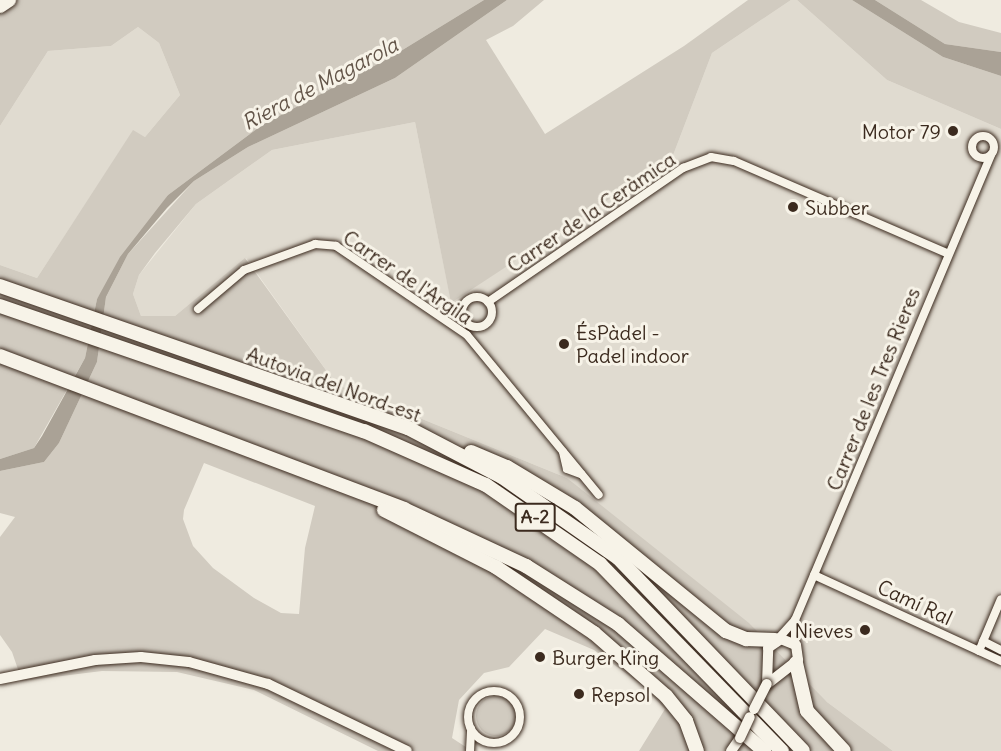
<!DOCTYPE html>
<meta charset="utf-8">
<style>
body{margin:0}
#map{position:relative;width:1001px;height:751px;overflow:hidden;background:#efebe0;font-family:Delius,sans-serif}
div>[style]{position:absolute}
.built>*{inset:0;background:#e0dbd0}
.green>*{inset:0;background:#d1cbc0}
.round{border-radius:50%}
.water>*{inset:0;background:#aaa296}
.roads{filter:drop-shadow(0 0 2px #3b2a1e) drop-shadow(0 0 2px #3b2a1e)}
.minor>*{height:8px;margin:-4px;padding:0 4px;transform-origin:4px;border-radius:4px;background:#f7f3e8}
.minor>.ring{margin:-4px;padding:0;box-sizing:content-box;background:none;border:8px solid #f7f3e8;border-radius:50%}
.secondary>*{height:10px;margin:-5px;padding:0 5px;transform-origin:5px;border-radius:5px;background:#f7f3e8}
.motorway>*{height:14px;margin:-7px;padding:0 7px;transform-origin:7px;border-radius:7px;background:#f7f3e8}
.bridges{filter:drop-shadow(0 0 2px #3b2a1e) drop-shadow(0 0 2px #3b2a1e)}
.secondary-bridge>*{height:10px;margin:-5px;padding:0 5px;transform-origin:5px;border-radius:5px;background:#f7f3e8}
.dots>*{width:16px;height:16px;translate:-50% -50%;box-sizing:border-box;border:3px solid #f7f3e8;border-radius:50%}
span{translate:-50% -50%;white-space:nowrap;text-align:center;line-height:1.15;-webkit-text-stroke:6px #f7f3e8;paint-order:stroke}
.shield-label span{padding:2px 4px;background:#f7f3e8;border:2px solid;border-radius:4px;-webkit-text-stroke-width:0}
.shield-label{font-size:18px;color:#3b2a1e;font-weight:700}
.poi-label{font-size:20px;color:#3b2a1e}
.right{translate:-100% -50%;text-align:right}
.left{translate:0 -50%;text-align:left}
.street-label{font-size:20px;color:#3b2a1e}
.water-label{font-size:21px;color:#625448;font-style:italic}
</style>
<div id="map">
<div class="built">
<i style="clip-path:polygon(791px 0,797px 0,887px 80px,1001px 129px,1001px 751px,893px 751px,827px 702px,567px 478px,336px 384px,246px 258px,175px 316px,141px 316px,133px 294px,139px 275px,196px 204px,272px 150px,415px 122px,451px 302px,672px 158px,712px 53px)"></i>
<i style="clip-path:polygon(138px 27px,159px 43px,180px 95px,145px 137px,133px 131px,37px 278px,0 265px,0 126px,48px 51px,111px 46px)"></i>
</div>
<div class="green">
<i style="clip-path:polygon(0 0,484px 0,391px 57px,262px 125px,168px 195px,97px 299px,85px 358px,34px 448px,0 459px,0 265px,37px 278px,133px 130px,145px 137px,180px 95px,159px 43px,138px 27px,111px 46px,48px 51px,0 126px)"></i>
<i style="clip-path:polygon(evenodd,507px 0,544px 0,513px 26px,486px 40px,545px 134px,684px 46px,748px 0,791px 0,712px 53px,672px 158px,451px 303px,415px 122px,272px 150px,196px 204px,155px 253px,139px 275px,133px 294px,141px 316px,175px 316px,245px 258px,336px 384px,567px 478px,749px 623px,827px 702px,893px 751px,639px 751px,665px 709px,642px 685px,594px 650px,545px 629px,509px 667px,484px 673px,459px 700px,452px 738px,472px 751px,378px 751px,254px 690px,177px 672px,102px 671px,22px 681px,12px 652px,0 635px,0 537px,15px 517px,0 513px,0 471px,44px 462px,59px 443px,97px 362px,106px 297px,128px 254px,194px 181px,248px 147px,395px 78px,507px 0,204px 463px,315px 506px,305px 548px,299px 614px,281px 613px,254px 598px,213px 568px,193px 546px,183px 519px,184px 510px,204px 463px)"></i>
<i style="clip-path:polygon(797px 0,852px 0,943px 57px,1001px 76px,1001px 129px,887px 80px)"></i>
<i style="clip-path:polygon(875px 0,921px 0,959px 22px,1001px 33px,1001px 52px,945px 44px)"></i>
<i class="round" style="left:476px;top:696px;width:40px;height:40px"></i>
</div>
<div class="water">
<i style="clip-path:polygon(484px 0,507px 0,395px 78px,248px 147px,194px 181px,167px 208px,128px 254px,106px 297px,97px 362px,59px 443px,44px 462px,0 471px,0 459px,34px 448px,42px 436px,85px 358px,97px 299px,120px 257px,168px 195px,262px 125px,391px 57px)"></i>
<i style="clip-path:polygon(852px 0,875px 0,945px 44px,1001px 52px,1001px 76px,943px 57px)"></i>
</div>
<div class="roads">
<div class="minor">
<i class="ring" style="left:972px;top:136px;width:14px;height:14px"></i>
<i class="ring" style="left:462px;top:297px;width:22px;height:22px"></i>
<i style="left:488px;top:302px;width:237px;rotate:-34.5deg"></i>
<i style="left:683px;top:168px;width:30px;rotate:-21deg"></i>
<i style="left:711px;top:157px;width:23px;rotate:10deg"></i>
<i style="left:734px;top:161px;width:232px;rotate:23.4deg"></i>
<i style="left:198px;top:309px;width:60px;rotate:-40.3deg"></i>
<i style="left:244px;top:270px;width:76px;rotate:-20.1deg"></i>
<i style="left:315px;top:244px;width:21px;rotate:5deg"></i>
<i style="left:336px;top:246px;width:158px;rotate:34.2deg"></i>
<i style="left:467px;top:335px;width:207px;rotate:50.5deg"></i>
<i style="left:563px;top:452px;width:17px;rotate:77deg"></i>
<i style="left:567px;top:469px;width:15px;rotate:20deg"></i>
<i style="left:814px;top:575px;width:206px;rotate:24.7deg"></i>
<i style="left:777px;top:640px;width:27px;rotate:-48deg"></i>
<i style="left:795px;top:620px;width:505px;rotate:-67.14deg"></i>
<i style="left:983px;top:641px;width:20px;rotate:27deg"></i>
<i style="left:795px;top:644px;width:24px;rotate:-90deg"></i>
<i style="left:979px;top:651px;width:56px;rotate:-67.1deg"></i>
<i class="ring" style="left:468px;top:691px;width:44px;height:44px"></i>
<i style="left:470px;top:751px;width:22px;rotate:-87deg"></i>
</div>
<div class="secondary">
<i style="left:781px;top:639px;width:16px;rotate:22deg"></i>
<i style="left:796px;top:645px;width:15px;rotate:82deg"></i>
<i style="left:798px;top:660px;width:39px;rotate:142deg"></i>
<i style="left:767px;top:684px;width:36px;rotate:-88deg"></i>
<i style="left:768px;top:648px;width:16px;rotate:-35deg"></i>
<i style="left:0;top:679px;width:97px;rotate:-11.3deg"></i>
<i style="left:95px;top:660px;width:46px;rotate:-3.7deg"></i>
<i style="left:141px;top:657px;width:48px;rotate:5.9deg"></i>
<i style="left:189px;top:662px;width:82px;rotate:15.6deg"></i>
<i style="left:268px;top:684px;width:154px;rotate:25.7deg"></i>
<i style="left:731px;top:751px;width:16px;rotate:-55deg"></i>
</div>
<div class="motorway">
<i style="left:0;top:6px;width:11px;rotate:-34deg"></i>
<i style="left:0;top:286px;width:432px;rotate:19.2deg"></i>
<i style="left:408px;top:428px;width:106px;rotate:27.5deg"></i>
<i style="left:502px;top:477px;width:141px;rotate:34.9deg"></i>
<i style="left:618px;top:558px;width:267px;rotate:46.2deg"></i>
<i style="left:0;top:306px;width:385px;rotate:19deg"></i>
<i style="left:364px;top:431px;width:133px;rotate:23.9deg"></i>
<i style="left:486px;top:485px;width:139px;rotate:34.7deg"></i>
<i style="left:600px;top:564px;width:261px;rotate:45.8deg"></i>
<i style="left:0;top:356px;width:432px;rotate:20.7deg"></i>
<i style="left:404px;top:509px;width:135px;rotate:25deg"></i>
<i style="left:526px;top:566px;width:109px;rotate:32.2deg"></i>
<i style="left:618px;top:624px;width:194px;rotate:41deg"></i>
<i style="left:471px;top:452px;width:39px;rotate:23deg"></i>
<i style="left:507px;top:467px;width:79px;rotate:31.1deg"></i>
<i style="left:575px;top:508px;width:195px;rotate:39.2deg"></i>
<i style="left:726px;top:631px;width:22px;rotate:22deg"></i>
<i style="left:746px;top:639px;width:29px;rotate:2deg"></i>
<i style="left:384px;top:510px;width:126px;rotate:27deg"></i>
<i style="left:496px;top:567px;width:118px;rotate:34deg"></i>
<i style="left:594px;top:633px;width:96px;rotate:41.2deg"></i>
<i style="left:666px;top:696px;width:32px;rotate:51deg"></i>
<i style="left:686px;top:721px;width:32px;rotate:70deg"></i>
<i style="left:796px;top:663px;width:49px;rotate:77.1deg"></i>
<i style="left:807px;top:711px;width:54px;rotate:47.2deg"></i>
</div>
</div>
<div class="bridges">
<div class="secondary-bridge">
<i style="left:754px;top:709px;width:28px;rotate:-63deg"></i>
<i style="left:740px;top:738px;width:23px;rotate:-65deg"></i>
</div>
</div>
<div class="dots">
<i style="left:953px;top:131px;background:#3b2a1e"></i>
<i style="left:793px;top:207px;background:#3b2a1e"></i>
<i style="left:564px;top:344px;background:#3b2a1e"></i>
<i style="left:865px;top:630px;background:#3b2a1e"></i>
<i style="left:540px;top:657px;background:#3b2a1e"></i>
<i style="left:579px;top:694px;background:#3b2a1e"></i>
</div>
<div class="shield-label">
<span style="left:535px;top:517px">A-2</span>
</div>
<div class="poi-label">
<span class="right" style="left:941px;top:131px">Motor 79</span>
<span class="left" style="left:805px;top:207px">Subber</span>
<span class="left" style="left:576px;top:344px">ÉsPàdel -<br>Padel indoor</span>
<span class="right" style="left:853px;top:630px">Nieves</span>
<span class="left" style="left:552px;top:657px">Burger King</span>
<span class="left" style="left:591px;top:694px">Repsol</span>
</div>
<div class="street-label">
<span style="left:591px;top:212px;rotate:-34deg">Carrer de la Ceràmica</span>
<span style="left:408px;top:277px;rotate:34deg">Carrer de l'Argila</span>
<span style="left:334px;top:384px;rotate:20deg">Autovia del Nord-est</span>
<span style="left:873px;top:389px;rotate:-68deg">Carrer de les Tres Rieres</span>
<span style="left:915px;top:602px;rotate:25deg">Camí Ral</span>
</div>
<div class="water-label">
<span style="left:320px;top:84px;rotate:-28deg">Riera de Magarola</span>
</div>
</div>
